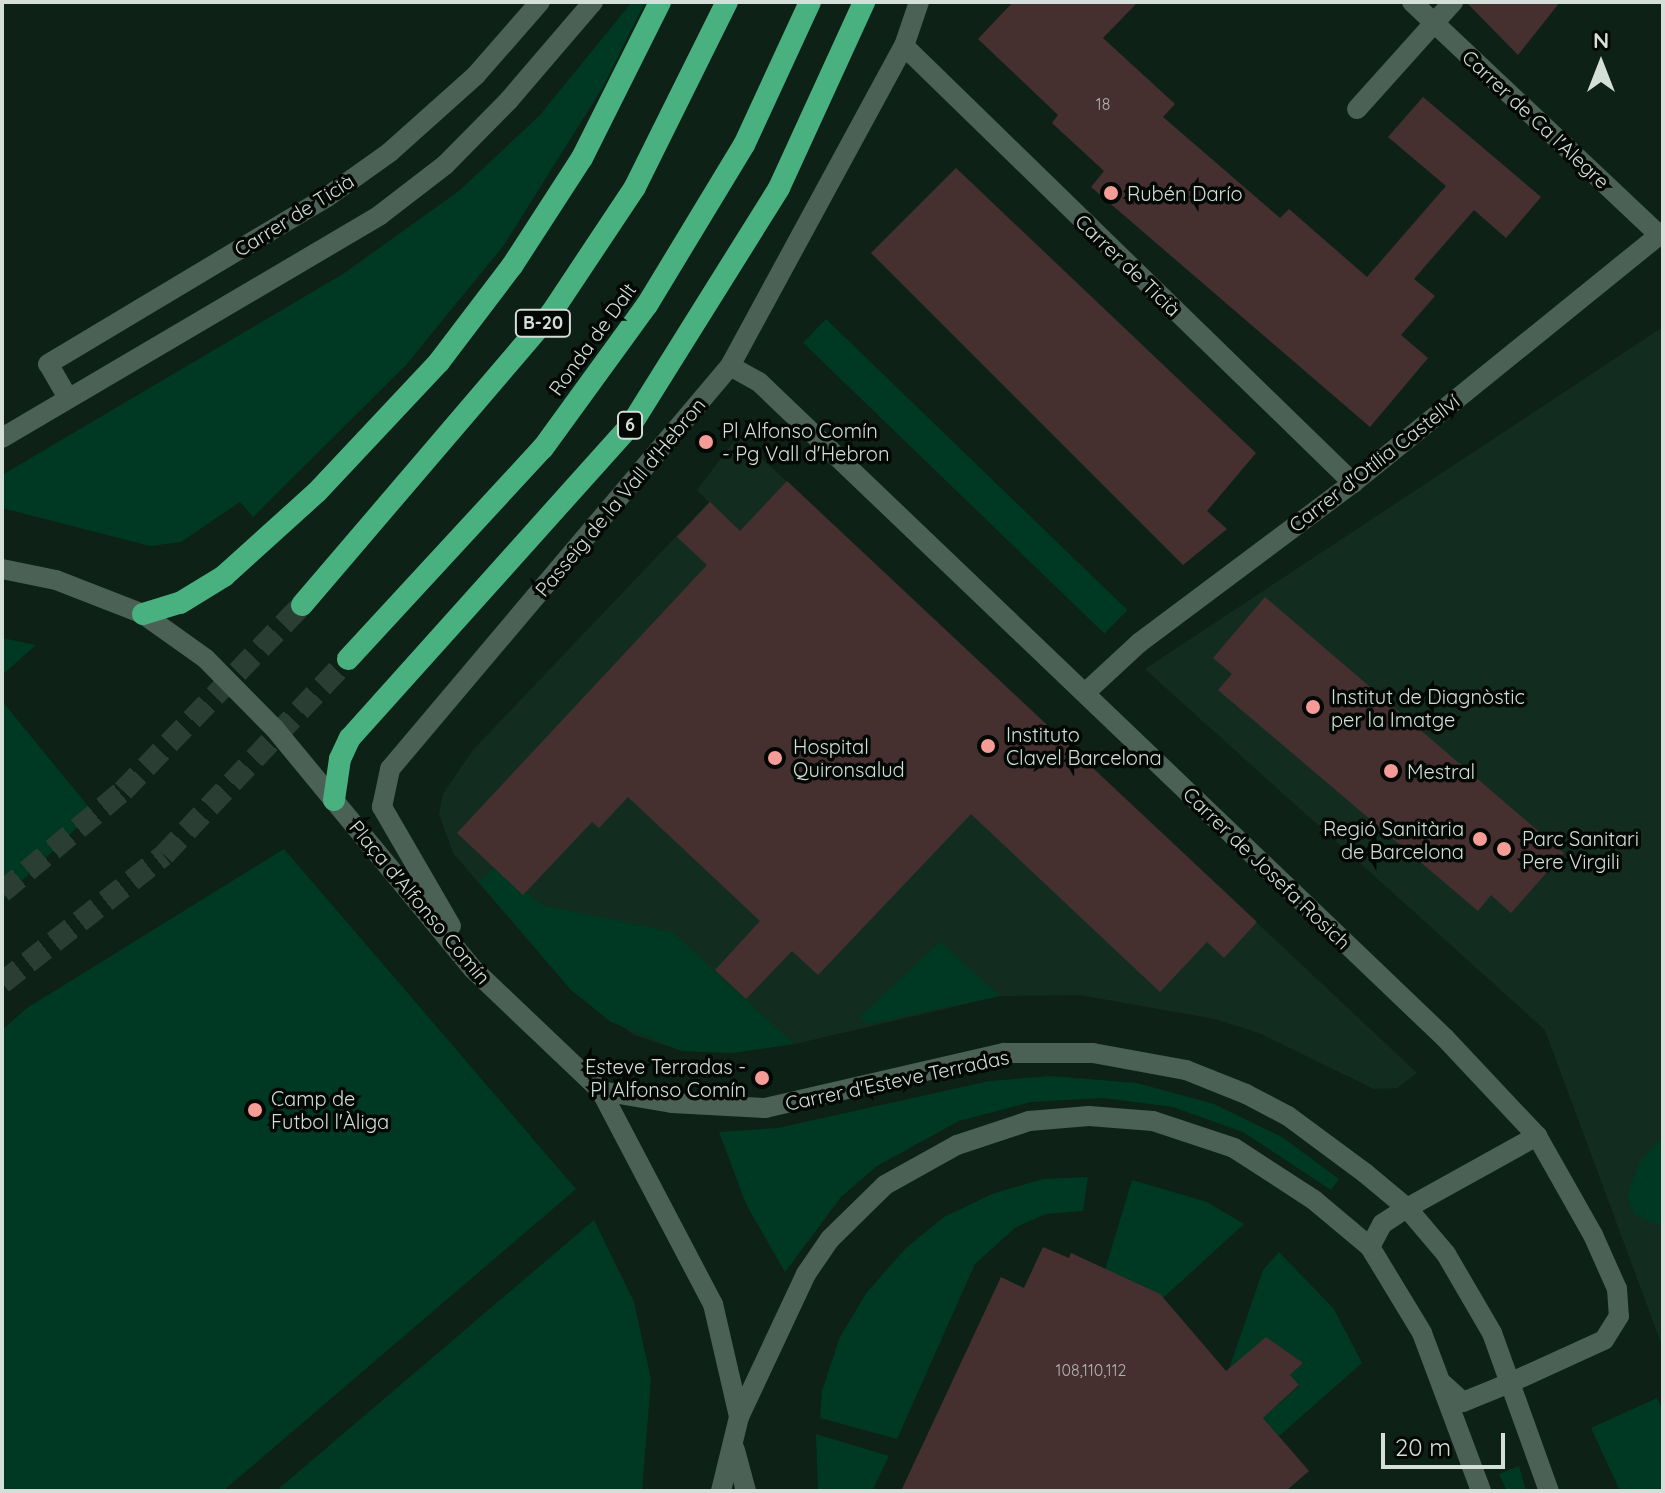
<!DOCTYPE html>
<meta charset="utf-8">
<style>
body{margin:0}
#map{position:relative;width:1665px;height:1493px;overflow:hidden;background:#0d2117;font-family:Quicksand,sans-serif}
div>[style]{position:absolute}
.built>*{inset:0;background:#122d20}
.green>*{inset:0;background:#003923;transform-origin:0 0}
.building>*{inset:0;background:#46302f}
.trunk-tunnel>*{height:22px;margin-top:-11px;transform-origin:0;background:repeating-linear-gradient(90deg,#2b3e34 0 22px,transparent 0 33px)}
.minor>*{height:20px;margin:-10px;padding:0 10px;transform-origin:10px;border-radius:10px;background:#4c6155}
.tertiary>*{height:20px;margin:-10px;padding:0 10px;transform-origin:10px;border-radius:10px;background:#4c6155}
.trunk>*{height:22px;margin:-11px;padding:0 11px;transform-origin:11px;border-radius:11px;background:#49b080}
.dots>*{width:22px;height:22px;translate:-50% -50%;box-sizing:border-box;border:4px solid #030805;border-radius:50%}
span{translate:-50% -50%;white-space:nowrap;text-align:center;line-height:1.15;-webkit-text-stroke:7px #030805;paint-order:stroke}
.number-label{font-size:16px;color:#b0b3ae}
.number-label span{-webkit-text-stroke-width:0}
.shield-label span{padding:2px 6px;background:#030805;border:2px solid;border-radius:6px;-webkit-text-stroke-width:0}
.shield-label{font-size:18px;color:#d3dfd8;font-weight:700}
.street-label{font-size:20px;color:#d3dfd8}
.poi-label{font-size:20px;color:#d3dfd8}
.left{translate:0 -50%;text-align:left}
.right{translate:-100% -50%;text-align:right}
.frame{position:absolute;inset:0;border:4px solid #d3dfd8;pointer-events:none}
.north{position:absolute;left:1561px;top:24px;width:80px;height:80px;-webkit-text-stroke:6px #030805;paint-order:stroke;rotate:0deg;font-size:22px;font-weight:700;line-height:32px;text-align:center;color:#d3dfd8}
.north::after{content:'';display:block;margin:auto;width:28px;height:36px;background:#d3dfd8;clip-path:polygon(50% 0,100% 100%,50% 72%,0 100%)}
.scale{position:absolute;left:1381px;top:1433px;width:124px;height:36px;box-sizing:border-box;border:4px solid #d3dfd8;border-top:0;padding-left:10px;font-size:24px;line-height:28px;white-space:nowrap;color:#d3dfd8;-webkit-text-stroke:6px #030805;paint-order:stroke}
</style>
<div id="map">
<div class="built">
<i style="clip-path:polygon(1663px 327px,1663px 1348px,1545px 1030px,1145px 669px)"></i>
<i style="clip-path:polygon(738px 436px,1417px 1073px,1397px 1088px,1374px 1089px,1259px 1033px,1215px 1019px,1080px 995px,1000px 996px,795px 1044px,732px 1053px,682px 1051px,634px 1035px,571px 990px,453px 853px,439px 814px,443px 794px,473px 750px,709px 502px,697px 490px)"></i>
</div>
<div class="green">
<i style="clip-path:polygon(632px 2px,645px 2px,603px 87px,504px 245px,406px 365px,253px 517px,240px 502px,181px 542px,150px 546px,2px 508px,2px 475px,343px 274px,459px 191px,539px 116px)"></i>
<i style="left:826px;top:319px;width:419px;height:33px;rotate:44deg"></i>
<i style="clip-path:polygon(2px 638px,36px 645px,2px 675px)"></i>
<i style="clip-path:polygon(2px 701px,93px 812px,2px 900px)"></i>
<i style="clip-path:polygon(284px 849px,576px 1189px,223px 1491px,2px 1491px,2px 1030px,27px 1008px)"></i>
<i style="clip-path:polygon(494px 868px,542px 905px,672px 932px,794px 1044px,732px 1053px,682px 1051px,611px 1022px,571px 990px,479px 882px)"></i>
<i style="clip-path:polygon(940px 942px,1000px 996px,867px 1024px,860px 1017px)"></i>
<i style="clip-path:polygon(1051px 1076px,1137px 1083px,1214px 1104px,1282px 1137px,1339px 1179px,1331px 1190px,1243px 1132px,1173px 1107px,1103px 1098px,1031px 1102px,959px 1121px,877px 1166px,841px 1197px,785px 1272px,746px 1204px,719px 1132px,778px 1128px,989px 1081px)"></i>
<i style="clip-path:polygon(1663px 1137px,1663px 1226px,1635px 1215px,1627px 1197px,1640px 1161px)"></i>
<i style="clip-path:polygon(1088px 1177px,1083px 1211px,1046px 1214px,1016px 1227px,975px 1264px,897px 1439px,820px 1418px,822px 1391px,840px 1337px,867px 1292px,906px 1248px,944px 1217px,992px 1194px,1043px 1179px)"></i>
<i style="clip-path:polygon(1132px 1180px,1207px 1202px,1244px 1224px,1163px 1298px,1105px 1270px)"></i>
<i style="clip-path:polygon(594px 1220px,634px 1302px,651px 1379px,642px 1491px,276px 1491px)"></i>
<i style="clip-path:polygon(1279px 1252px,1334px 1309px,1362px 1363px,1279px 1436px,1263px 1418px,1299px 1386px,1290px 1375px,1303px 1363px,1266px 1338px,1229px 1369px,1263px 1270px)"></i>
<i style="clip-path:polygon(1657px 1398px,1663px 1411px,1663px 1491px,1620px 1491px,1591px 1428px)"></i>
<i style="clip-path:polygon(816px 1434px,889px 1456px,872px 1491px,818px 1491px)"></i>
<i style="clip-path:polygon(1519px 1466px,1526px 1491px,1507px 1491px,1499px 1474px)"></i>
</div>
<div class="building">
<i style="clip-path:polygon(1013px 2px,1138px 2px,1103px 38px,1175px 104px,1163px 117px,1280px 218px,1289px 209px,1367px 277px,1446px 186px,1388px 137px,1423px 97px,1541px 197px,1506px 238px,1474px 210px,1414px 279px,1435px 296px,1401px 335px,1428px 358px,1370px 427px,1091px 187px,1104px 171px,1052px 123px,1058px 115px,978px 39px)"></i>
<i style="clip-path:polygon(1466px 2px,1560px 2px,1518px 55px)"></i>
<i style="clip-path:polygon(956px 168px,1256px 453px,1207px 511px,1227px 529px,1183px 565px,871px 253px)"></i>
<i style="clip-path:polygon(787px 481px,1257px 922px,1224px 958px,1207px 942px,1160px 992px,971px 814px,818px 975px,792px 951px,746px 999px,715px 970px,760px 921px,628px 797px,599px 828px,592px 822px,523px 895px,457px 833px,707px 565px,677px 537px,710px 502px,740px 531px)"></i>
<i style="clip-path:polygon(1265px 597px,1564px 853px,1511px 913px,1491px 895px,1478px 911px,1218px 690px,1232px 674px,1213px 658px)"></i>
<i style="clip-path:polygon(1043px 1247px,1069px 1258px,1071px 1253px,1160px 1294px,1226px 1371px,1266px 1337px,1303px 1363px,1290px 1375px,1299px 1385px,1263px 1418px,1309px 1471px,1286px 1491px,901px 1491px,1001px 1277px,1024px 1288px)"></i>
</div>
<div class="trunk-tunnel">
<i style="left:2px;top:892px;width:158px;rotate:-39.9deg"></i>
<i style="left:123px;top:791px;width:258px;rotate:-46.1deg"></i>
<i style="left:2px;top:983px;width:206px;rotate:-38.3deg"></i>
<i style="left:164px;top:855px;width:269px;rotate:-46.8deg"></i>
</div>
<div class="minor">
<i style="left:1412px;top:2px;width:340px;rotate:43.3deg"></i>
<i style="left:904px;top:46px;width:627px;rotate:44.22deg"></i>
<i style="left:1357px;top:109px;width:144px;rotate:-48.1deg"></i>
<i style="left:730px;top:366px;width:33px;rotate:29deg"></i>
<i style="left:759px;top:382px;width:949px;rotate:43.72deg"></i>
<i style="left:1445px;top:1038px;width:134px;rotate:46.8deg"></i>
<i style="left:1537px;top:1136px;width:114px;rotate:60.5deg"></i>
<i style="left:1593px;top:1235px;width:59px;rotate:66deg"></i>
<i style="left:1617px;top:1289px;width:27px;rotate:86deg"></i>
<i style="left:1619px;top:1316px;width:28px;rotate:122deg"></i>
<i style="left:1604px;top:1340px;width:101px;rotate:155.5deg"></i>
<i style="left:68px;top:398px;width:39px;rotate:-120deg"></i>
<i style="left:48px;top:364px;width:325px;rotate:-30.9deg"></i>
<i style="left:327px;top:197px;width:77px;rotate:-35.5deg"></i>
<i style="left:390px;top:152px;width:115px;rotate:-41.8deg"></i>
<i style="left:476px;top:75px;width:97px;rotate:-48.8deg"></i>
<i style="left:1085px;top:693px;width:74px;rotate:-42.8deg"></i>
<i style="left:1139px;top:643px;width:267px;rotate:-36.8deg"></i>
<i style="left:1353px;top:483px;width:399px;rotate:-39deg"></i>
<i style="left:1407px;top:1208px;width:149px;rotate:-29deg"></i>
<i style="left:735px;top:1450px;width:42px;rotate:75deg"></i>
</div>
<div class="tertiary">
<i style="left:2px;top:438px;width:439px;rotate:-30.5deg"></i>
<i style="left:380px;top:215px;width:82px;rotate:-37.6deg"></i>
<i style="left:445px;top:165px;width:91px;rotate:-45.4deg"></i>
<i style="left:509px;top:100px;width:129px;rotate:-49.4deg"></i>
<i style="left:2px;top:569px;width:55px;rotate:11.5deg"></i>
<i style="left:56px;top:580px;width:93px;rotate:21.3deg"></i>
<i style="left:143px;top:614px;width:77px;rotate:35.5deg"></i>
<i style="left:206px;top:659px;width:98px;rotate:45.4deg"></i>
<i style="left:275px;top:729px;width:311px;rotate:50.5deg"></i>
<i style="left:473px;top:969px;width:177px;rotate:43.6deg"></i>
<i style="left:601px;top:1091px;width:241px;rotate:62.3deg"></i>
<i style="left:713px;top:1304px;width:116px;rotate:77deg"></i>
<i style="left:739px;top:1417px;width:76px;rotate:103.7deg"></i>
<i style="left:451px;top:926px;width:138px;rotate:-120.1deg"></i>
<i style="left:382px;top:807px;width:39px;rotate:-78deg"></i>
<i style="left:390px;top:769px;width:527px;rotate:-49.85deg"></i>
<i style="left:730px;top:366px;width:364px;rotate:-61.5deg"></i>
<i style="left:904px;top:46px;width:46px;rotate:-71.2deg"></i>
<i style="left:601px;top:1091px;width:72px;rotate:9.6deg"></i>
<i style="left:672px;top:1103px;width:93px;rotate:3.1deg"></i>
<i style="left:765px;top:1108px;width:245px;rotate:-13deg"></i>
<i style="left:1004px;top:1053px;width:89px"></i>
<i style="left:1093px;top:1053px;width:95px;rotate:10.4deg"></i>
<i style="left:1186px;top:1070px;width:65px;rotate:21.8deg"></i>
<i style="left:1246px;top:1094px;width:47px;rotate:27.6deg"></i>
<i style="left:1288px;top:1116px;width:96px;rotate:36.5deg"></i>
<i style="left:1365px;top:1173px;width:55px;rotate:39.8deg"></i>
<i style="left:1407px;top:1208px;width:60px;rotate:49.7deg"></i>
<i style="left:1446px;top:1254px;width:91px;rotate:59.8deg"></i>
<i style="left:1492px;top:1333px;width:168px;rotate:70.2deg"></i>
<i style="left:1370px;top:1247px;width:26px;rotate:-62deg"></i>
<i style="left:1382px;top:1224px;width:30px;rotate:-33deg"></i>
<i style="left:1443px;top:1384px;width:27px;rotate:42deg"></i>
<i style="left:1463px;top:1402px;width:53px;rotate:-22.2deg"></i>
<i style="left:739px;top:1417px;width:158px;rotate:-64.9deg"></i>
<i style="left:806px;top:1274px;width:42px;rotate:-55.6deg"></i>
<i style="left:830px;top:1239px;width:77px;rotate:-44.5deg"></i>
<i style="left:885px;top:1185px;width:82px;rotate:-29.1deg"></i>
<i style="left:957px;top:1145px;width:76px;rotate:-18.4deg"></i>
<i style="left:1029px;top:1121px;width:60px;rotate:-4.8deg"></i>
<i style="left:1089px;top:1116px;width:64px;rotate:4.5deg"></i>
<i style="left:1153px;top:1121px;width:85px;rotate:18.4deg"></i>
<i style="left:1234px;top:1148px;width:95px;rotate:33deg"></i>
<i style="left:1314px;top:1200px;width:73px;rotate:40deg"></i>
<i style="left:1370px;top:1247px;width:100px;rotate:58.8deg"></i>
<i style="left:1422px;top:1333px;width:169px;rotate:69.5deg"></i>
</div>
<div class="trunk">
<i style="left:302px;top:605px;width:385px;rotate:-49.5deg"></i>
<i style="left:552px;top:312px;width:150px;rotate:-56.4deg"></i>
<i style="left:635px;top:187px;width:207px;rotate:-63.6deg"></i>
<i style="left:143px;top:614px;width:39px;rotate:-17deg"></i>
<i style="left:180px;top:603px;width:52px;rotate:-31.5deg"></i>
<i style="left:224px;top:576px;width:125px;rotate:-42.1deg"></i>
<i style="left:317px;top:492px;width:178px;rotate:-46.8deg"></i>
<i style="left:439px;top:362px;width:121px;rotate:-52.8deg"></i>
<i style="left:512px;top:266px;width:129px;rotate:-57.1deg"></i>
<i style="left:582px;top:158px;width:174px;rotate:-63.4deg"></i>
<i style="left:348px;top:659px;width:287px;rotate:-47.3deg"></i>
<i style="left:543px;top:448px;width:177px;rotate:-54deg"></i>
<i style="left:647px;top:305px;width:187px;rotate:-58.8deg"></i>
<i style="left:744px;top:145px;width:157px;rotate:-65.2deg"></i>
<i style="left:334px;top:800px;width:41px;rotate:-81.7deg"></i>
<i style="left:340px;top:759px;width:23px;rotate:-65deg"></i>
<i style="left:350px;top:738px;width:421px;rotate:-48.1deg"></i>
<i style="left:631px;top:425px;width:279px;rotate:-58deg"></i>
<i style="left:779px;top:188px;width:205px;rotate:-65.4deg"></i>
</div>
<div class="dots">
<i style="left:1111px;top:193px;background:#f59c96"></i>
<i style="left:706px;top:442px;background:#f59c96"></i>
<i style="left:1313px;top:707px;background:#f59c96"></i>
<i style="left:988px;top:746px;background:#f59c96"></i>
<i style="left:775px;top:758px;background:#f59c96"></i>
<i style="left:1391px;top:771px;background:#f59c96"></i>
<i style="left:1480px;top:839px;background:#f59c96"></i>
<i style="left:1504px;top:849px;background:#f59c96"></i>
<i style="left:762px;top:1078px;background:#f59c96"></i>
<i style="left:255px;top:1110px;background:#f59c96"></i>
</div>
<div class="number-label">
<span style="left:1103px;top:104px">18</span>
<span style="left:1091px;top:1370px">108,110,112</span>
</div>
<div class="shield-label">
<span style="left:543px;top:323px">B-20</span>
<span style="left:630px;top:425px">6</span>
</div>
<div class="street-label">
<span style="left:1536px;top:119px;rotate:43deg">Carrer de Ca l'Alegre</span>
<span style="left:294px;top:215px;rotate:-32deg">Carrer de Ticià</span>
<span style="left:1128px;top:265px;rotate:44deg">Carrer de Ticià</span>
<span style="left:592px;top:339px;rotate:-54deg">Ronda de Dalt</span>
<span style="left:1374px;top:463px;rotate:-38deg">Carrer d'Otília Castellví</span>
<span style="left:620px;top:497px;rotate:-50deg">Passeig de la Vall d'Hebron</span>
<span style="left:1267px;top:868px;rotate:44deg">Carrer de Josefa Rosich</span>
<span style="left:420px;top:902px;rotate:50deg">Plaça d'Alfonso Comín</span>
<span style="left:897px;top:1080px;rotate:-12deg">Carrer d'Esteve Terradas</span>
</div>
<div class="poi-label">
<span class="left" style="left:1127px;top:193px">Rubén Darío</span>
<span class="left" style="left:722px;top:442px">Pl Alfonso Comín<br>- Pg Vall d'Hebron</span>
<span class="left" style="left:1331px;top:708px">Institut de Diagnòstic<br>per la Imatge</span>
<span class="left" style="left:1006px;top:746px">Instituto<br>Clavel Barcelona</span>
<span class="left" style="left:793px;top:758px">Hospital<br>Quironsalud</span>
<span class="left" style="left:1407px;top:771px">Mestral</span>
<span class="right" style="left:1464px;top:840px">Regió Sanitària<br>de Barcelona</span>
<span class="left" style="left:1522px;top:850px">Parc Sanitari<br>Pere Virgili</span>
<span class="right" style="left:746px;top:1078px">Esteve Terradas -<br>Pl Alfonso Comín</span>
<span class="left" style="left:271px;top:1110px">Camp de<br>Futbol l'Àliga</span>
</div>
<div class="frame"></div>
<div class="north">N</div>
<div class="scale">20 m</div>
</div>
